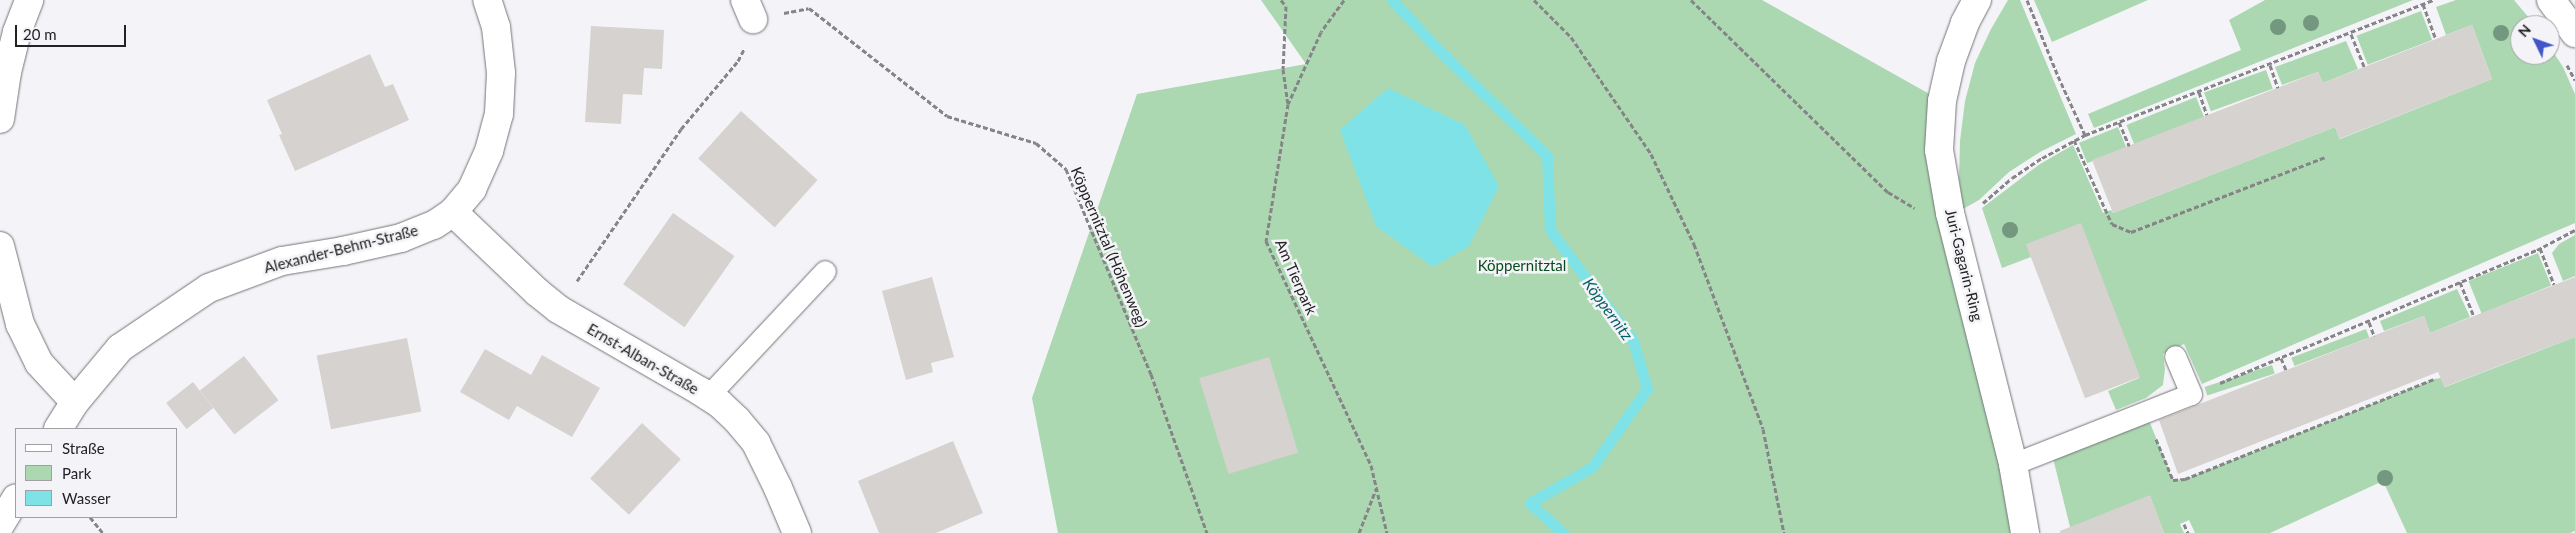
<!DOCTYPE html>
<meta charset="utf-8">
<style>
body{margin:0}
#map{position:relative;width:2575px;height:533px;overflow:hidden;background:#f4f4f8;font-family:Lato,sans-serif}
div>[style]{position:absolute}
.green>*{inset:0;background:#abd8b0;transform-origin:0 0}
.water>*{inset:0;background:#7fe2e6}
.stream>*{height:11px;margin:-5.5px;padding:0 5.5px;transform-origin:5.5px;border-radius:5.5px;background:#7fe2e6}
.building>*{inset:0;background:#d5d2cf;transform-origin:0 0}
.path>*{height:3px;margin-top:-1.5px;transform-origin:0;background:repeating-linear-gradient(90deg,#858587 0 5px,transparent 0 7.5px)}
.roads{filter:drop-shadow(0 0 1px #747478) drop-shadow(0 0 1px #747478)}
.service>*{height:21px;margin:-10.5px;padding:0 10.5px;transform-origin:10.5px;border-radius:10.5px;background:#fff}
.minor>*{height:28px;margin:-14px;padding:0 14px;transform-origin:14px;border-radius:14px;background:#fff}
.trees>*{width:16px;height:16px;margin:-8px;border-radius:50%;background:#73977f}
span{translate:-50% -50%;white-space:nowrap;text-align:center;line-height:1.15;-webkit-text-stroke:5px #f4f4f8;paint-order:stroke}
.street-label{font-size:15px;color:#222223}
.park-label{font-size:15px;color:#094b1c}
.water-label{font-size:16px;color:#056063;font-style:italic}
.legend{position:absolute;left:15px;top:428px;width:162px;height:90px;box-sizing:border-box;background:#f4f4f8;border:1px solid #a0a0a3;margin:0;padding:6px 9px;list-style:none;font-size:15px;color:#222223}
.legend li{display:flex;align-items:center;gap:10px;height:25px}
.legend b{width:25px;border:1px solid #a0a0a3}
.north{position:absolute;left:2510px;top:15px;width:50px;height:50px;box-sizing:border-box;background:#f4f4f8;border:1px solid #a0a0a3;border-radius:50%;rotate:312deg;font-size:14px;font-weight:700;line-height:20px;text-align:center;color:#222223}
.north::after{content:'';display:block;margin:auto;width:18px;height:22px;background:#4256c9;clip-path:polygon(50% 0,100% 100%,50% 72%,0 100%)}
.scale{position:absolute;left:15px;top:25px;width:111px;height:22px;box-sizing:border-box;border:2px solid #222223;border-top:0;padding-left:6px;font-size:15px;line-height:18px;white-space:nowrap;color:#222223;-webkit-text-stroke:4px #f4f4f8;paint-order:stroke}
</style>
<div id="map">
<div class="green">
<i style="clip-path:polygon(1261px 0,1762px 0,1942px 101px,2013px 533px,1058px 533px,1032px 398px,1137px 94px,1306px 64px)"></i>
<i style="clip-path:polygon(2008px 0,2020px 0,2076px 134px,2040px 152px,2009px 172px,1979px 200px,1963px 209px,1959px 178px,1960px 141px,1965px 101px,1975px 63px,1991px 29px)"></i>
<i style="clip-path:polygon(2034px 0,2148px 0,2052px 42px)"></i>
<i style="clip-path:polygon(2265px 0,2413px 0,2094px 128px,2088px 114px,2241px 50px,2229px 20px)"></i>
<i style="clip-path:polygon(2456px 0,2514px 0,2535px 25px,2520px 25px,2520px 55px,2550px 55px,2550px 47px,2563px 67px,2575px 94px,2575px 223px,2202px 384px,2184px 344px,2163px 354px,2165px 369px,2163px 385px,2146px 398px,2116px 410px,2108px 391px,2139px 378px,2080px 224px,2027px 246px,2031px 257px,2002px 268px,1982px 208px,2040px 164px,2073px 145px,2103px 213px,2111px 210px,2113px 213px,2335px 127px,2340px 139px,2492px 79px,2472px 25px,2446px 35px,2436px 7px)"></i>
<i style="left:2421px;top:11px;width:31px;height:69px;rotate:69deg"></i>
<i style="clip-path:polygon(2346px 41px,2358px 69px,2323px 83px,2318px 72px,2282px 85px,2275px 67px)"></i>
<i style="left:2266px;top:70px;width:20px;height:66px;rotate:70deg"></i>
<i style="left:2196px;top:97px;width:22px;height:75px;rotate:68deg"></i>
<i style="left:2118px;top:127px;width:22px;height:42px;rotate:68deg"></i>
<i style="clip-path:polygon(2575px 235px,2575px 276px,2563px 281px,2552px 253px,2559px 244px)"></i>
<i style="left:2538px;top:253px;width:35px;height:75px;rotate:68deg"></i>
<i style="clip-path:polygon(2457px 289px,2470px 317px,2430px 333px,2424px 316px,2384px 331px,2380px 321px)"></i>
<i style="left:2366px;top:329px;width:9px;height:80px;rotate:69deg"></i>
<i style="clip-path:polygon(2575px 337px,2575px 531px,2570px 533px,2407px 533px,2383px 481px,2270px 533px,2195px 533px,2189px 520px,2180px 524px,2184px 533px,2164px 533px,2150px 496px,2071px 531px,2051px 450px,2146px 413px,2173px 480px,2185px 479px,2434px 379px,2441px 378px,2445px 387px)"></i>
<i style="left:2272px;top:365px;width:9px;height:71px;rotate:72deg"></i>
</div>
<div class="water">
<i style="clip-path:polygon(1388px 88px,1465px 125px,1499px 186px,1469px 246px,1433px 267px,1376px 226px,1340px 130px)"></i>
</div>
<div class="stream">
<i style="left:1392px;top:0;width:64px;rotate:46.9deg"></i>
<i style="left:1436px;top:47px;width:156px;rotate:44.5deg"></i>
<i style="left:1547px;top:156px;width:74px;rotate:87.7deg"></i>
<i style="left:1550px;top:230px;width:139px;rotate:53.2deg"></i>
<i style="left:1633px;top:341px;width:50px;rotate:73.7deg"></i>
<i style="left:1647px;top:389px;width:95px;rotate:125.2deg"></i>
<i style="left:1592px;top:467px;width:72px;rotate:149.9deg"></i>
<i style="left:1530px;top:503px;width:45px;rotate:42.3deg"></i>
</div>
<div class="building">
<i style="clip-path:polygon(2472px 25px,2492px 79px,2339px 139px,2335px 127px,2113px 213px,2092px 160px,2318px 72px,2323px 83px)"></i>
<i style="clip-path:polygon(591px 26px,664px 30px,662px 69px,644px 68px,642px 95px,623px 94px,621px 124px,585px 122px)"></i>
<i style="clip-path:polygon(370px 54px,385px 87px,393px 84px,409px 120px,295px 171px,279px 135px,282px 134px,267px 100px)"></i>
<i style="left:741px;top:111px;width:103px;height:64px;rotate:42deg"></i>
<i style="left:673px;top:213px;width:75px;height:87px;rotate:35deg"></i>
<i style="left:2081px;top:223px;width:165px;height:59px;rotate:69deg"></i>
<i style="clip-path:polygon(932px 277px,954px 357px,931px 363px,933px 372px,906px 380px,882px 291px)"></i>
<i style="clip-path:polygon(2575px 277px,2575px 337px,2444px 387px,2438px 372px,2178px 474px,2159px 420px,2424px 316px,2430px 333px)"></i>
<i style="left:407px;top:338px;width:75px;height:92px;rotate:79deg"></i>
<i style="clip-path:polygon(485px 349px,531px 375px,542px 355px,600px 388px,572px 437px,517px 406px,509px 420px,460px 392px)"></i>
<i style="left:244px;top:356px;width:56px;height:56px;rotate:52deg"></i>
<i style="left:1269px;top:357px;width:100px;height:73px;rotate:73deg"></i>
<i style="left:193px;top:382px;width:33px;height:34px;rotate:52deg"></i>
<i style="left:642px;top:423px;width:53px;height:76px;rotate:43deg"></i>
<i style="clip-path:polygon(953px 441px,983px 513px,936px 533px,879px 533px,858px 481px)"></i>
<i style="clip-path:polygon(2150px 495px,2164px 533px,2060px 533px,2060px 531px)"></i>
</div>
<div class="path">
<i style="left:1281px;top:0;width:8px;rotate:50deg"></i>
<i style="left:1286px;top:6px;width:63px;rotate:92.7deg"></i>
<i style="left:1283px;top:69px;width:34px;rotate:82deg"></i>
<i style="left:1344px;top:0;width:39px;rotate:126deg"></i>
<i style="left:1321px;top:32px;width:79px;rotate:114.6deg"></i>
<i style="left:1288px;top:104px;width:139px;rotate:99.1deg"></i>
<i style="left:1266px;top:241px;width:247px;rotate:64.9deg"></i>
<i style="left:1371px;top:465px;width:70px;rotate:76.8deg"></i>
<i style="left:1534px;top:0;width:52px;rotate:45deg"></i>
<i style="left:1571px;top:37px;width:142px;rotate:55.6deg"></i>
<i style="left:1651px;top:154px;width:100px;rotate:64.5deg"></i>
<i style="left:1694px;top:244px;width:197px;rotate:69.5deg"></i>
<i style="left:1763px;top:429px;width:106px;rotate:78.6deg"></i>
<i style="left:1691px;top:0;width:275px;rotate:44.3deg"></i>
<i style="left:1888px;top:192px;width:31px;rotate:31deg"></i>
<i style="left:2027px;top:0;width:82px;rotate:67.8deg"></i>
<i style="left:2058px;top:76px;width:65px;rotate:65.4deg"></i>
<i style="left:2085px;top:135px;width:373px;rotate:-21.2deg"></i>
<i style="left:2423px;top:4px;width:37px;rotate:70deg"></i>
<i style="left:784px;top:13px;width:25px;rotate:-11deg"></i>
<i style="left:809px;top:8px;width:175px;rotate:38deg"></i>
<i style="left:947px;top:116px;width:93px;rotate:16.9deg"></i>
<i style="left:1036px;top:143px;width:40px;rotate:41deg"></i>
<i style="left:1066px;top:169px;width:222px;rotate:67.5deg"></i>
<i style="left:1151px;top:374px;width:169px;rotate:70.6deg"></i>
<i style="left:2351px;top:34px;width:35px;rotate:68deg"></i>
<i style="left:2270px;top:65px;width:24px;rotate:71deg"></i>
<i style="left:2567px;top:65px;width:17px;rotate:62deg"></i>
<i style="left:2199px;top:92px;width:24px;rotate:71deg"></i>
<i style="left:2119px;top:122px;width:26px;rotate:67deg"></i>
<i style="left:2074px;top:140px;width:92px;rotate:65.7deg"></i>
<i style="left:2112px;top:224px;width:21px;rotate:23deg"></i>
<i style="left:2131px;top:232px;width:208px;rotate:-21.1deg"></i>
<i style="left:1983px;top:203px;width:38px;rotate:-41deg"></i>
<i style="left:2012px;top:178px;width:36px;rotate:-34deg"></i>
<i style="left:2042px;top:158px;width:49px;rotate:-28.1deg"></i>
<i style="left:2540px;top:248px;width:39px;rotate:69deg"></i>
<i style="left:577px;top:281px;width:184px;rotate:-55.6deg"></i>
<i style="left:681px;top:129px;width:89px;rotate:-50deg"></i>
<i style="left:738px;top:61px;width:13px;rotate:-63deg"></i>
<i style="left:2460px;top:282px;width:37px;rotate:68deg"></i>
<i style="left:2369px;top:322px;width:15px;rotate:70deg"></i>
<i style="left:2281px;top:358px;width:13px;rotate:67deg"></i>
<i style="left:2220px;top:383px;width:344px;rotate:-22.8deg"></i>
<i style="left:2537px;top:250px;width:43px;rotate:-27.8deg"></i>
<i style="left:2156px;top:439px;width:44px;rotate:67.5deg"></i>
<i style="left:2173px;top:480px;width:12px;rotate:-5deg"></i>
<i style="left:2185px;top:479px;width:268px;rotate:-21.9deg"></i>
<i style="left:90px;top:517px;width:21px;rotate:51deg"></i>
<i style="left:2184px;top:524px;width:10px;rotate:66deg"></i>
<i style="left:1359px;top:533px;width:47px;rotate:-68.9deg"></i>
</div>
<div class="roads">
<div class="service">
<i style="left:708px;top:396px;width:171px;rotate:-46.9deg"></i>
<i style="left:2013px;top:464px;width:191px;rotate:-21.5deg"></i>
<i style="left:2191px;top:394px;width:41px;rotate:-112.8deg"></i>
</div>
<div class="minor">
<i style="left:745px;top:0;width:21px;rotate:67deg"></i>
<i style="left:1977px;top:0;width:26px;rotate:118deg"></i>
<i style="left:1965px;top:23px;width:40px;rotate:110.2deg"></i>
<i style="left:1951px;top:61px;width:41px;rotate:102.7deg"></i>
<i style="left:1942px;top:101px;width:49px;rotate:93.5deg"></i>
<i style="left:1939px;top:150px;width:64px;rotate:80.1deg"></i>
<i style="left:1950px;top:213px;width:259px;rotate:75.9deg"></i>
<i style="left:2013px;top:464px;width:70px;rotate:80.1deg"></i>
<i style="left:2551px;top:0;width:41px;rotate:54deg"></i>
<i style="left:0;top:119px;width:48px;rotate:-81.5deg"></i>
<i style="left:7px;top:72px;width:41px;rotate:-76deg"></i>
<i style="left:17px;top:32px;width:34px;rotate:-69deg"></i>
<i style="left:453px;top:212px;width:116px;rotate:43.6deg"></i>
<i style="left:537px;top:292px;width:27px;rotate:39deg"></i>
<i style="left:558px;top:309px;width:164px;rotate:30deg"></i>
<i style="left:700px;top:391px;width:24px;rotate:33deg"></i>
<i style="left:720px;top:404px;width:23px;rotate:43deg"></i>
<i style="left:737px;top:420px;width:30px;rotate:50deg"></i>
<i style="left:756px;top:443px;width:50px;rotate:63.9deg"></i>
<i style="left:778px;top:488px;width:49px;rotate:67.1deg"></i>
<i style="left:0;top:246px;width:81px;rotate:75.6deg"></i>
<i style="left:20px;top:324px;width:43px;rotate:64deg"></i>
<i style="left:39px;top:363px;width:53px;rotate:47.3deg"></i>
<i style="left:58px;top:429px;width:32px;rotate:-58deg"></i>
<i style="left:75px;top:402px;width:70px;rotate:-50.2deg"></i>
<i style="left:120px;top:348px;width:107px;rotate:-34deg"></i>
<i style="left:209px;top:288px;width:78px;rotate:-20.3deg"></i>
<i style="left:282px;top:261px;width:62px;rotate:-9.3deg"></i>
<i style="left:343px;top:251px;width:59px;rotate:-12.6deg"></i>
<i style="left:401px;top:238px;width:35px;rotate:-22deg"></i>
<i style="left:434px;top:225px;width:23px;rotate:-34deg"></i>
<i style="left:453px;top:212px;width:30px;rotate:-50deg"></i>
<i style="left:472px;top:189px;width:42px;rotate:-65.9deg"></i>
<i style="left:489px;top:151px;width:38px;rotate:-75deg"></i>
<i style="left:499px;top:114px;width:41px;rotate:-87.2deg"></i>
<i style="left:501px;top:73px;width:46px;rotate:-96.2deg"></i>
<i style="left:496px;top:27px;width:28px;rotate:-108deg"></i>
<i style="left:0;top:525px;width:31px;rotate:-59deg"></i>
</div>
</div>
<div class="trees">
<i style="left:2311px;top:23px"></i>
<i style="left:2278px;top:27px"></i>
<i style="left:2501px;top:33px"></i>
<i style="left:2010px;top:230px"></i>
<i style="left:2385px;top:478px"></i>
</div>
<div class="street-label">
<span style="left:1109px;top:247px;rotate:67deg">Köppernitztal (Höhenweg)</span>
<span style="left:341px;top:249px;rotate:-14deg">Alexander-Behm-Straße</span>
<span style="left:1964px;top:265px;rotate:76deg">Juri-Gagarin-Ring</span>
<span style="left:1296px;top:277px;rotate:66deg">Am Tierpark</span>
<span style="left:643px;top:359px;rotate:30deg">Ernst-Alban-Straße</span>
</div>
<div class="park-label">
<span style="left:1522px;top:266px">Köppernitztal</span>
</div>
<div class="water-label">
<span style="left:1608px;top:309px;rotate:54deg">Köppernitz</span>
</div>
<ul class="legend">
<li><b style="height:6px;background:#fff"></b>Straße</li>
<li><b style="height:14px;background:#abd8b0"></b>Park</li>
<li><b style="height:14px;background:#7fe2e6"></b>Wasser</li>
</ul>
<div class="north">N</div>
<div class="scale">20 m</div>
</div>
